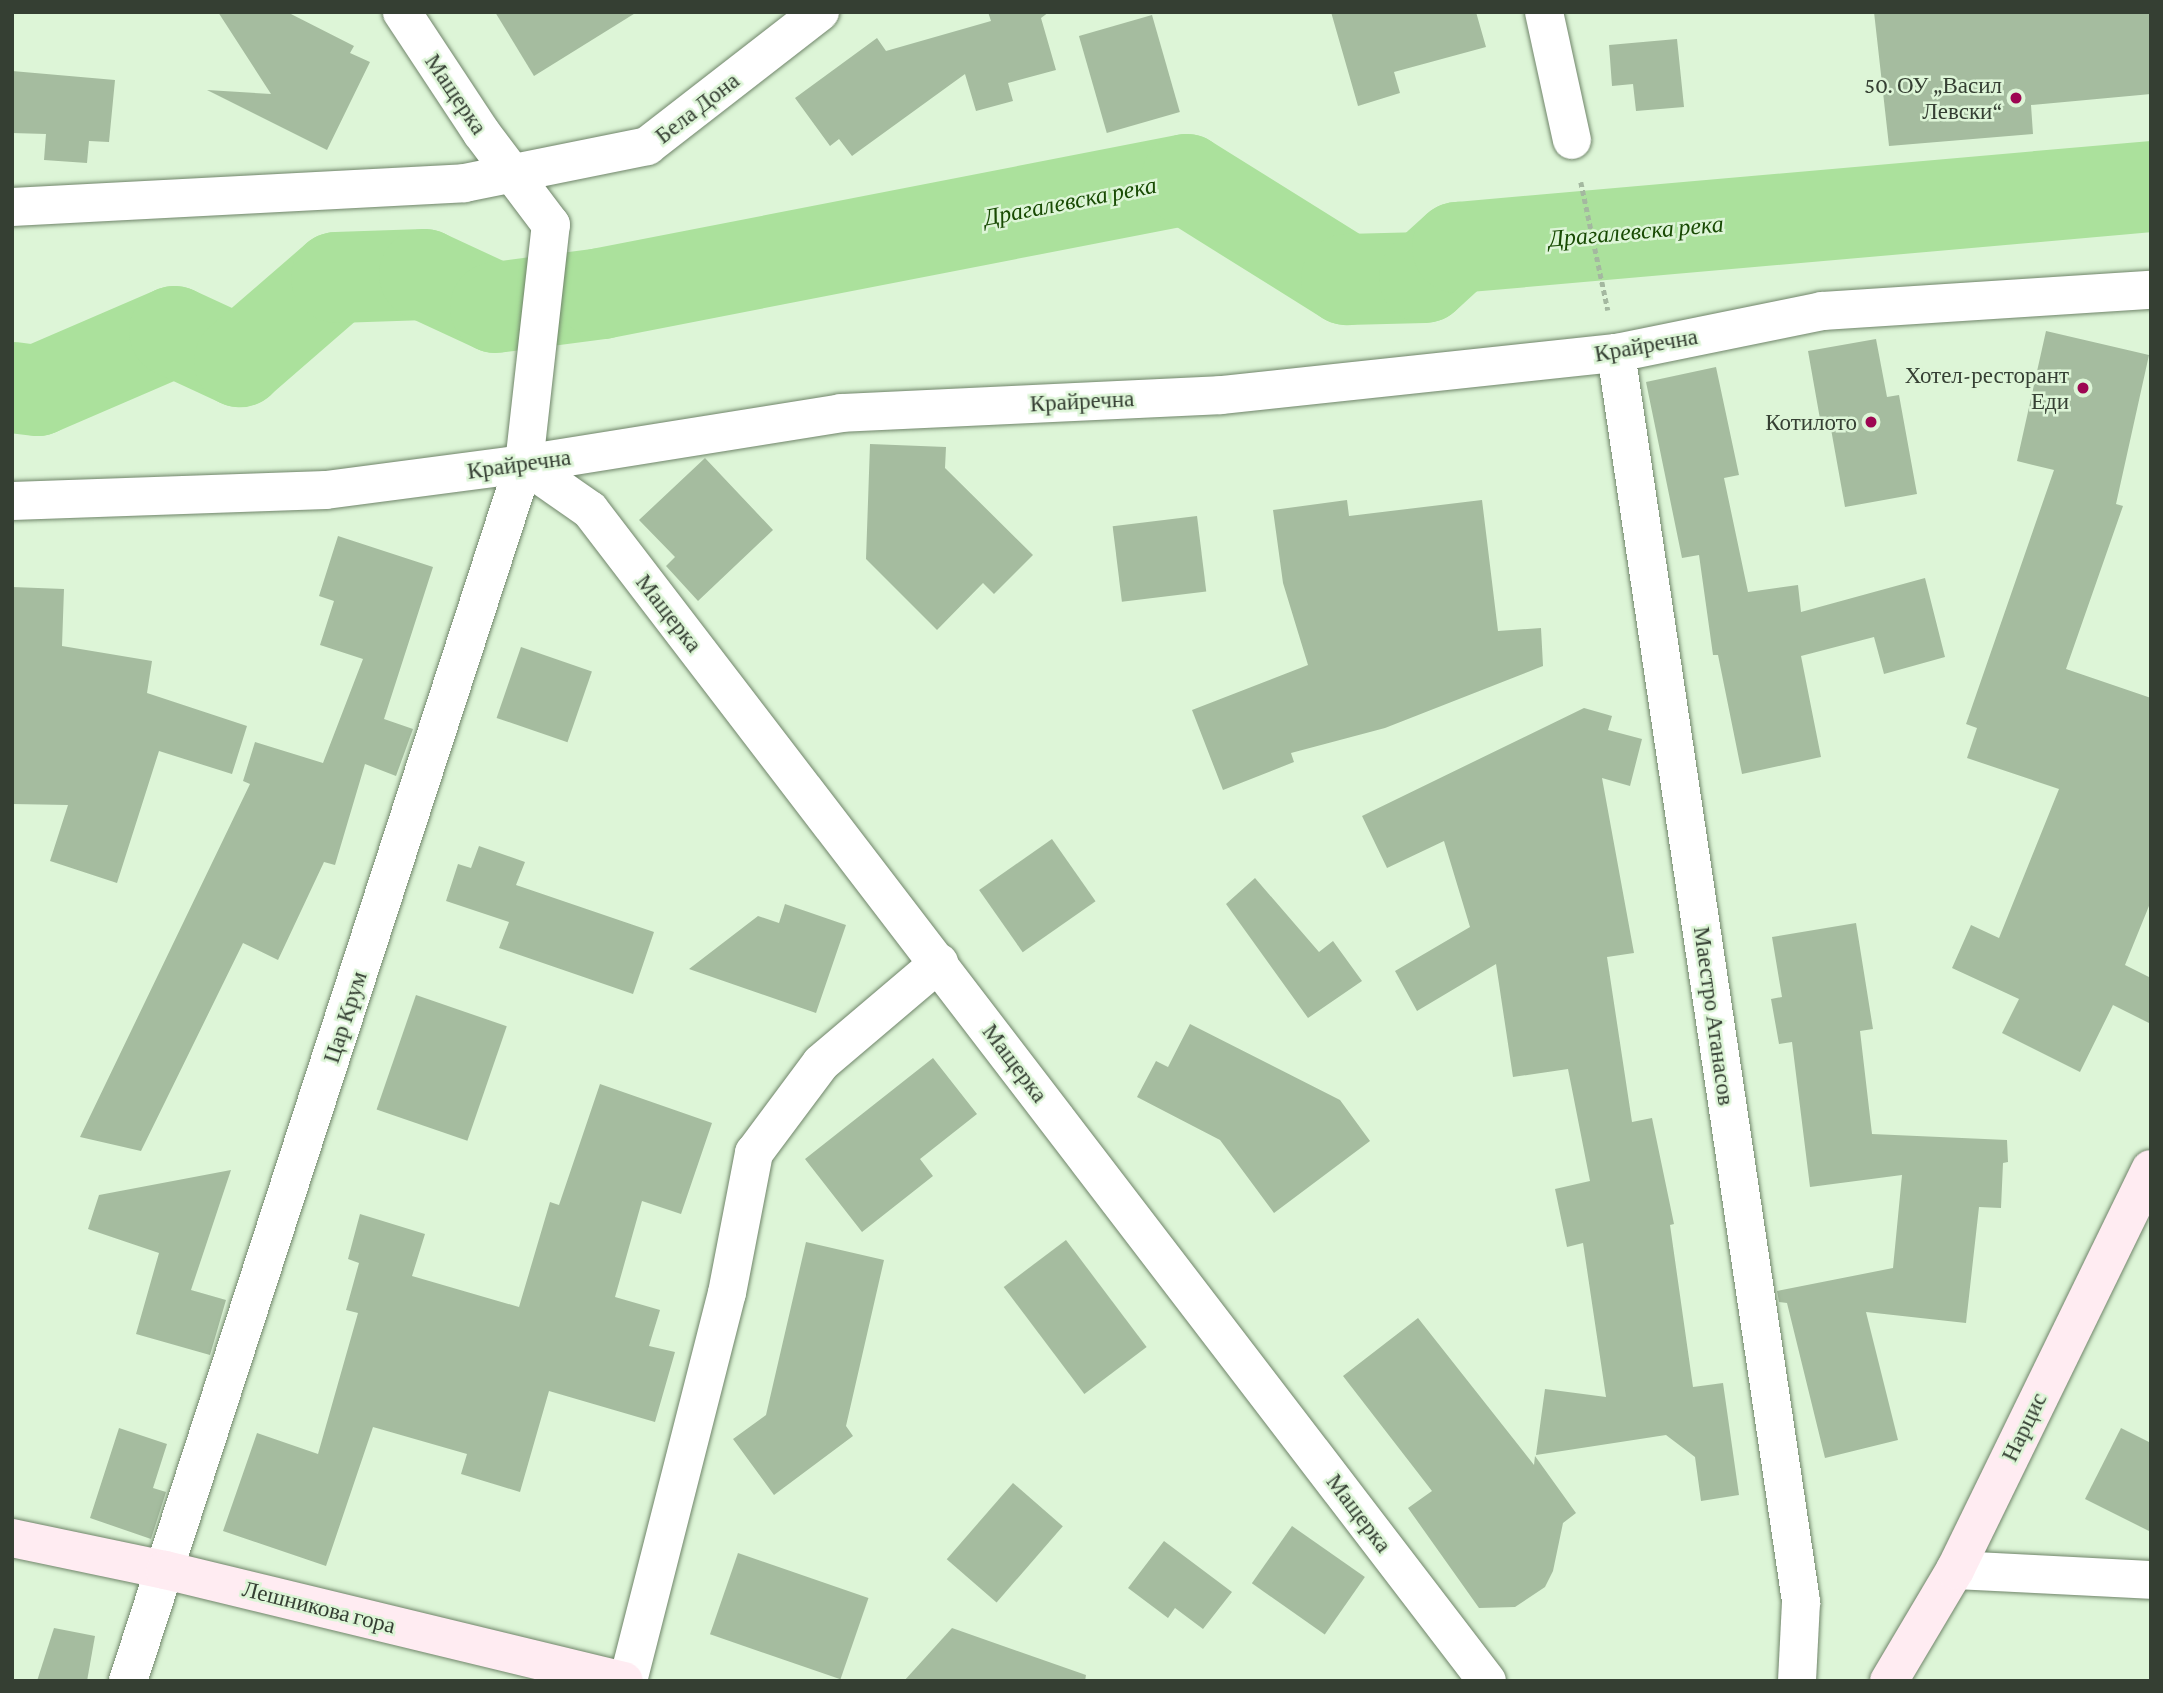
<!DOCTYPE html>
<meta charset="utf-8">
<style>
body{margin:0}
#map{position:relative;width:2163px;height:1693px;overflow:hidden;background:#ddf5d7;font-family:"Crimson Pro",serif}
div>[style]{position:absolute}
.river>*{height:91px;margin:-45.5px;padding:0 45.5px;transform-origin:45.5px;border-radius:45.5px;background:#abe19c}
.building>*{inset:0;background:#a5bc9f;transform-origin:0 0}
.path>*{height:4.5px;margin-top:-2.25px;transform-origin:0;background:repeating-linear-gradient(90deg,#a4b8a0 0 5px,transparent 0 8.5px)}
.roads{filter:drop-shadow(0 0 2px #70856a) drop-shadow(0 0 2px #70856a)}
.street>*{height:38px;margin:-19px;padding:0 19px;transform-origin:19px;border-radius:19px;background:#fff}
.secondary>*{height:38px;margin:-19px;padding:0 19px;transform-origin:19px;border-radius:19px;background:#ffecf2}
.dots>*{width:19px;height:19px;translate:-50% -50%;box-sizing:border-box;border:4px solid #ddf5d7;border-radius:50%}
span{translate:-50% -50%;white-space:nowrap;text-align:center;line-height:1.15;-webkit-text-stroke:5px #ddf5d7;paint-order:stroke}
.poi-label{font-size:23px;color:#353f33}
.right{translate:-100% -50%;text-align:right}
.street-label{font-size:23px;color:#353f33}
.water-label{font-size:24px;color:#184a03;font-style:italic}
.frame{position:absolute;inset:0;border:14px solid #353f33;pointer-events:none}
</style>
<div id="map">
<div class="river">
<i style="left:12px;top:387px;width:25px;rotate:7deg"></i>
<i style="left:37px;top:390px;width:149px;rotate:-23.3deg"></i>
<i style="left:174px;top:331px;width:72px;rotate:24.8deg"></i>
<i style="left:239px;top:361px;width:128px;rotate:-40.9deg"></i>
<i style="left:336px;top:277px;width:88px;rotate:-2deg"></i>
<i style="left:424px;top:274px;width:78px;rotate:24.9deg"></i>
<i style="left:495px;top:307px;width:107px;rotate:-7.5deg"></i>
<i style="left:601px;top:293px;width:596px;rotate:-11.03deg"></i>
<i style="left:1186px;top:179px;width:189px;rotate:32deg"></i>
<i style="left:1346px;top:279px;width:78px;rotate:-1.5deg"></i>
<i style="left:1424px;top:277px;width:45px;rotate:-42.3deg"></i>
<i style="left:1457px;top:247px;width:697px;rotate:-5.02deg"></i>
</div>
<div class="building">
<i style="clip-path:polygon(218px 12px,287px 12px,354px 46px,350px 53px,370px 62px,327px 150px,207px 90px,271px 94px)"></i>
<i style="clip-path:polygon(495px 12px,637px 12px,534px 76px)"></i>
<i style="clip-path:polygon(988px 12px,1049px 12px,1041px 18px,1056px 70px,1008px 83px,1013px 101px,976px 111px,965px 74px,852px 156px,839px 139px,830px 146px,795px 98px,877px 38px,886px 51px,991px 21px)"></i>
<i style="clip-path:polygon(1331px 12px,1476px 12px,1486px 47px,1394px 72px,1400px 93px,1358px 106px)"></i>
<i style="clip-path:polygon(1874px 12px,2151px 12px,2151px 94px,2031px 105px,2033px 134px,1889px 146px)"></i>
<i style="left:1152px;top:15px;width:101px;height:76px;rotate:74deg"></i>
<i style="clip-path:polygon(1677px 39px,1684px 107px,1636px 111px,1633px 84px,1612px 86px,1609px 45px)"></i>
<i style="clip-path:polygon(12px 71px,115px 80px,109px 142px,89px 141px,87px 163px,44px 160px,46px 134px,12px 133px)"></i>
<i style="clip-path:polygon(2046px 331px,2149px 355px,2116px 504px,2123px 506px,2066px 669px,2151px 698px,2151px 901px,2125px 965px,2151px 978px,2151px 1024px,2113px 1005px,2080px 1072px,2002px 1033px,2019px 999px,1952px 968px,1971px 925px,1999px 938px,2059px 789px,1967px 758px,1977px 728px,1966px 724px,2054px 470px,2017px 461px)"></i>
<i style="clip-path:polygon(1876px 339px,1887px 397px,1899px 395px,1917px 494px,1845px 507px,1829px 418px,1820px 419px,1808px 351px)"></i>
<i style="clip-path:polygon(1716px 367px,1739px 475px,1724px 478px,1748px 592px,1798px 585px,1801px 612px,1925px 578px,1945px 657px,1884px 674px,1874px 637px,1801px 656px,1821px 757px,1742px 774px,1718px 655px,1713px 655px,1699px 555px,1682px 558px,1646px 382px)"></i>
<i style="clip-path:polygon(870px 444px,946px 447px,945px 468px,1033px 555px,994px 594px,983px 583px,937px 630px,866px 559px)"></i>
<i style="clip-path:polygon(705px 458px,773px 530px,698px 601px,666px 566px,675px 557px,639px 520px)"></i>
<i style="clip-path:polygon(1347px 500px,1349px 516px,1482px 500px,1498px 631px,1541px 628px,1543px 666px,1385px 728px,1291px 753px,1294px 762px,1223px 790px,1192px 710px,1308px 665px,1283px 583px,1273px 510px)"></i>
<i style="left:1197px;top:516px;width:76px;height:85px;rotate:83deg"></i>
<i style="clip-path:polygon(338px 536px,433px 567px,384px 719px,413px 729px,396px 776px,365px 764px,335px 865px,324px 862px,278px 960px,243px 943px,141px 1151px,80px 1137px,250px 784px,243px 781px,255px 742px,323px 763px,363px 659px,320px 645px,334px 601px,319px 596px)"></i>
<i style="clip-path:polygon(12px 587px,64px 589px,62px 646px,152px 661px,147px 693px,247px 726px,232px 774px,159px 751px,117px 883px,50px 861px,68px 805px,12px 804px)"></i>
<i style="left:521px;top:647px;width:75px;height:75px;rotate:19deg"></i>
<i style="clip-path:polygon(1584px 708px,1612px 716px,1608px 730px,1642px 739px,1630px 786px,1602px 778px,1634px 953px,1607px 957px,1632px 1122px,1652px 1118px,1674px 1224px,1670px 1225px,1693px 1387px,1723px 1383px,1739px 1495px,1701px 1501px,1695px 1457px,1666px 1435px,1536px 1455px,1545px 1389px,1606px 1397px,1583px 1243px,1567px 1247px,1555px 1189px,1590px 1181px,1568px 1069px,1513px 1077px,1496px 964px,1417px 1011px,1395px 971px,1470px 927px,1444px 841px,1387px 868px,1362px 816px)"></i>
<i style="left:1052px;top:839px;width:76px;height:89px;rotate:55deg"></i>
<i style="clip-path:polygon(479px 846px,525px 862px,516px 885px,654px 932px,633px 994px,499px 948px,509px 922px,446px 901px,458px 864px,471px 868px)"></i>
<i style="clip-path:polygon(1255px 878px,1319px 952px,1333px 941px,1362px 981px,1308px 1018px,1226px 904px)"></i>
<i style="clip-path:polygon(785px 904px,846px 925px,816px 1013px,689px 969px,758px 916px,779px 923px)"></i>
<i style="clip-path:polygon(1856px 923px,1873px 1029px,1860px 1031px,1872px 1134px,2007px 1140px,2008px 1162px,2003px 1163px,2001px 1208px,1979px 1207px,1966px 1323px,1866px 1312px,1898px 1440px,1825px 1458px,1787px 1303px,1779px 1302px,1777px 1291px,1893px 1268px,1902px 1175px,1810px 1187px,1792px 1042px,1779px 1044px,1771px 999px,1782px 997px,1772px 937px)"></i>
<i style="left:416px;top:995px;width:96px;height:121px;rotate:19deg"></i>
<i style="clip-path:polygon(1190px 1024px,1340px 1100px,1370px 1141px,1274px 1213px,1220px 1140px,1137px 1097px,1156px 1061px,1168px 1067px)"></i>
<i style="clip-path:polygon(933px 1058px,977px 1114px,920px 1159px,933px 1176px,862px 1232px,805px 1159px)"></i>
<i style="clip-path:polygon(600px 1084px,712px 1123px,681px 1214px,642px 1201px,615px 1297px,660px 1310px,649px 1346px,675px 1352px,655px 1422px,549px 1391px,520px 1492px,461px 1474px,467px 1454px,373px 1427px,326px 1566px,223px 1531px,257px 1433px,318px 1454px,358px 1313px,346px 1310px,359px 1263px,348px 1259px,360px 1214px,425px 1234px,412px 1276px,519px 1307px,550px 1202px,559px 1205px)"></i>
<i style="clip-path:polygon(231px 1170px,191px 1290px,226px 1300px,210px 1355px,136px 1334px,159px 1253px,88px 1229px,99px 1195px)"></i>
<i style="left:1066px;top:1240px;width:134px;height:78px;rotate:53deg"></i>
<i style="clip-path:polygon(806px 1242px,884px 1260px,846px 1426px,853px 1436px,774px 1495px,733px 1439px,766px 1415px)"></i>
<i style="clip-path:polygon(1418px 1318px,1534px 1465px,1535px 1456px,1576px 1513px,1563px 1523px,1553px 1571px,1545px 1587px,1515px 1607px,1479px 1608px,1408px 1508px,1432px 1491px,1343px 1376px)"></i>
<i style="clip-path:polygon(119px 1428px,167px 1444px,153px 1488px,166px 1492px,151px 1539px,90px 1518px)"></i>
<i style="clip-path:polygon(2121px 1428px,2151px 1443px,2151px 1532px,2085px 1499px)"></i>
<i style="left:1013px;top:1483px;width:66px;height:101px;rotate:41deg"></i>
<i style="left:1292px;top:1526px;width:89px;height:70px;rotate:35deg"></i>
<i style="clip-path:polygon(1164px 1541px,1232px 1592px,1203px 1629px,1175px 1608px,1168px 1618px,1128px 1588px)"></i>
<i style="left:738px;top:1553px;width:138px;height:86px;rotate:19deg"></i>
<i style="clip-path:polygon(54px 1628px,95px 1636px,87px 1681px,37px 1681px)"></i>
<i style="clip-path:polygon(952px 1628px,1086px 1675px,1085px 1681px,904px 1681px)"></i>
</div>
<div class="path">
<i style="left:1581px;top:182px;width:131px;rotate:78.1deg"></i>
</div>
<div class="roads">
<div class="street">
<i style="left:1544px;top:12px;width:131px;rotate:77.7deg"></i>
<i style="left:12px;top:207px;width:453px;rotate:-3deg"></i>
<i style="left:464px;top:183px;width:187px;rotate:-11.4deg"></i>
<i style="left:647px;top:146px;width:219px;rotate:-37.8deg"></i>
<i style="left:1616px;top:353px;width:1263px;rotate:81.57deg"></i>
<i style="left:1801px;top:1602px;width:79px;rotate:92.9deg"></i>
<i style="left:524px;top:464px;width:80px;rotate:34.9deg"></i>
<i style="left:590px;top:510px;width:1475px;rotate:52.55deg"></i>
<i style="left:12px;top:501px;width:314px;rotate:-2deg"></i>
<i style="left:326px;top:490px;width:200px;rotate:-7.5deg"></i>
<i style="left:524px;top:464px;width:321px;rotate:-9.1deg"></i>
<i style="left:841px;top:413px;width:380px;rotate:-2.7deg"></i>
<i style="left:1221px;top:395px;width:397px;rotate:-6.1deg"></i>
<i style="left:1616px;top:353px;width:210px;rotate:-11.5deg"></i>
<i style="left:1822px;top:311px;width:330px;rotate:-3.7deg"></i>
<i style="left:1955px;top:1570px;width:196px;rotate:2.9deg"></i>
<i style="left:128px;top:1681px;width:1280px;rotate:-71.98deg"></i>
<i style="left:524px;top:464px;width:241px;rotate:-83.6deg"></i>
<i style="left:551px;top:225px;width:116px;rotate:-127deg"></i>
<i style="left:481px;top:132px;width:144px;rotate:-123.4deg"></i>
<i style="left:628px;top:1681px;width:400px;rotate:-75.7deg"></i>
<i style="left:727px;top:1293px;width:143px;rotate:-79.1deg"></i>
<i style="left:754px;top:1153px;width:112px;rotate:-53.3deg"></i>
<i style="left:821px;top:1063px;width:155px;rotate:-40.3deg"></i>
</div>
<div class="secondary">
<i style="left:12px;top:1538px;width:156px;rotate:11.8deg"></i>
<i style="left:165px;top:1570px;width:472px;rotate:13.6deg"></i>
<i style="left:1889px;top:1681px;width:129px;rotate:-59.3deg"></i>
<i style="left:1955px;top:1570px;width:446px;rotate:-64deg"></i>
</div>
</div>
<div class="dots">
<i style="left:2016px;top:98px;background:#9d0752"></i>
<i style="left:2083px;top:388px;background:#9d0752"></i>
<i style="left:1871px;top:422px;background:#9d0752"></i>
</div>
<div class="poi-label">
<span class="right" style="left:2002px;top:98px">50. ОУ „Васил<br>Левски“</span>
<span class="right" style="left:2069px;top:388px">Хотел-ресторант<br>Еди</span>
<span class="right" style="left:1857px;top:422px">Котилото</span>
</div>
<div class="street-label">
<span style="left:456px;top:94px;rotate:56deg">Мащерка</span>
<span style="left:697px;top:108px;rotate:-38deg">Бела Дона</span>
<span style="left:1646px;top:345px;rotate:-10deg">Крайречна</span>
<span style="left:1082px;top:401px;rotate:-3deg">Крайречна</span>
<span style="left:519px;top:464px;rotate:-8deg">Крайречна</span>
<span style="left:669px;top:613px;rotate:52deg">Мащерка</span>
<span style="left:1714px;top:1016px;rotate:82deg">Маестро Атанасов</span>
<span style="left:345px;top:1017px;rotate:-72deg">Цар Крум</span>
<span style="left:1015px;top:1063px;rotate:53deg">Мащерка</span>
<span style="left:2024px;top:1427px;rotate:-64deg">Нарцис</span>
<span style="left:1359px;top:1513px;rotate:53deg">Мащерка</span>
<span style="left:319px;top:1607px;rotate:14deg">Лешникова гора</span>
</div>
<div class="water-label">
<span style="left:1070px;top:201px;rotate:-11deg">Драгалевска река</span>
<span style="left:1636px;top:231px;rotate:-5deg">Драгалевска река</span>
</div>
<div class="frame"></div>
</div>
